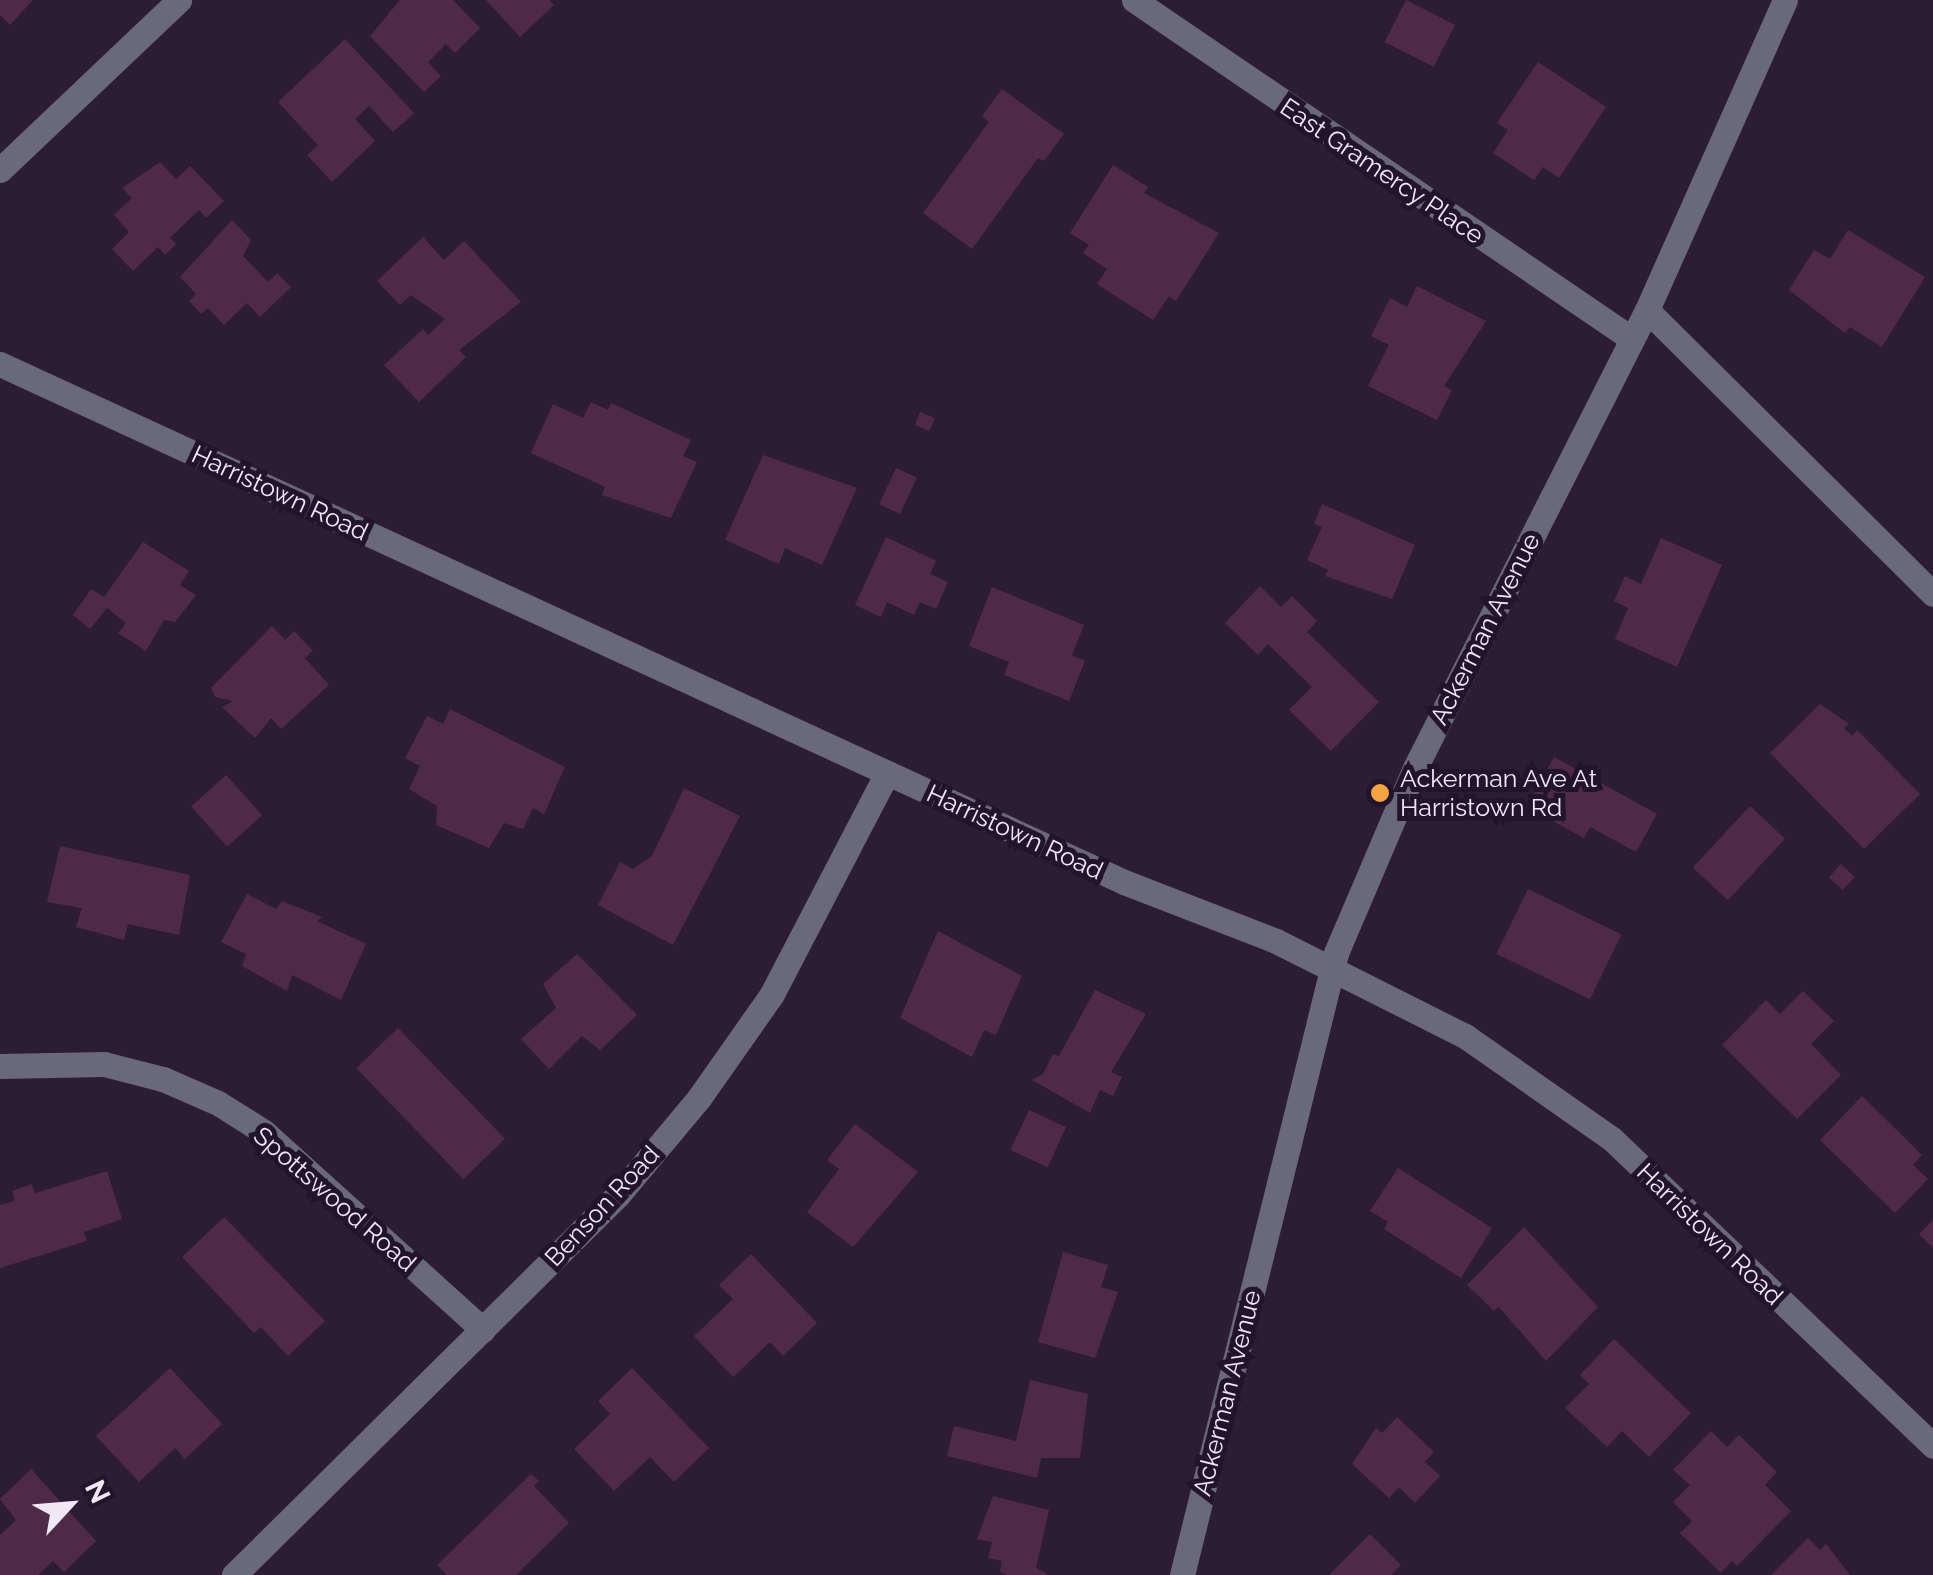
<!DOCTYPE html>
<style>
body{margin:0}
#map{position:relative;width:1933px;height:1575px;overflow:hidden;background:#2c1d35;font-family:Raleway,sans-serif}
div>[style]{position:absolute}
.building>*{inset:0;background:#4e2a47;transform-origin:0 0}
.minor>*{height:25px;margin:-12.5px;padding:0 12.5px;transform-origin:12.5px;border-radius:12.5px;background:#6a697c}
.dots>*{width:28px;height:28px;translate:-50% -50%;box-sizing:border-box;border:5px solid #22142b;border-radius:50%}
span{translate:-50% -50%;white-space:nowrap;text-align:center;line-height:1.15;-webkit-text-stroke:10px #22142b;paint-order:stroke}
.street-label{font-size:25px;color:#f0e7f7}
.poi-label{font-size:25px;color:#f0e7f7}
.left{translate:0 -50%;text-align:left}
.north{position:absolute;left:20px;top:1455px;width:100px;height:100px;-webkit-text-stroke:8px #22142b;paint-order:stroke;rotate:64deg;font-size:28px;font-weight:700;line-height:40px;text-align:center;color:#f0e7f7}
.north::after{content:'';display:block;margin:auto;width:35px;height:45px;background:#f0e7f7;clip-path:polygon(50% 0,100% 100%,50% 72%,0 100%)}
</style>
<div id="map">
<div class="building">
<i style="clip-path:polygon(0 0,33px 0,10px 25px,0 15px)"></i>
<i style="clip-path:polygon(400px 0,453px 0,480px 28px,455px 53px,446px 44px,428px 62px,441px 76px,424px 92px,370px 36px)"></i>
<i style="clip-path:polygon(486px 0,549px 0,554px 5px,520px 37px)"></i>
<i style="left:1406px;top:0;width:55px;height:47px;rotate:27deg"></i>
<i style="clip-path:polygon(345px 39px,414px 113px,393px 132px,369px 106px,355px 119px,375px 141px,332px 182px,307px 155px,318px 145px,278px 102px)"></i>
<i style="clip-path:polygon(1538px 62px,1606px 107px,1559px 178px,1543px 167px,1534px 180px,1493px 153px,1508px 130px,1497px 123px)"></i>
<i style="clip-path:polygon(1002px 89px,1064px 134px,1044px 161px,1038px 158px,972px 249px,923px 213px,989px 122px,982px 116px)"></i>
<i style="clip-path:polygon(160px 162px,176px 179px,190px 166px,224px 201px,206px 218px,199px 210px,170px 238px,176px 244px,165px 255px,158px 247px,133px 271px,112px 249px,129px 232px,114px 215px,132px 198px,122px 188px)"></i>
<i style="clip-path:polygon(1113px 165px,1148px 187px,1144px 193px,1219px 233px,1176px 301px,1169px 296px,1153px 320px,1097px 284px,1107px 269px,1083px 253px,1089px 245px,1070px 233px)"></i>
<i style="clip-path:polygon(232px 220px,251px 240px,243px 256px,268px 282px,277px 273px,291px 287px,260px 317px,247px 303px,224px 325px,208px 308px,201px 314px,189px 301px,196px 294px,180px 277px)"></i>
<i style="clip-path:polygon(1848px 230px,1925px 277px,1882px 347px,1850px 327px,1845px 333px,1789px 290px,1814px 250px,1830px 259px)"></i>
<i style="clip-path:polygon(423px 237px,444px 260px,464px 241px,521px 302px,459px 350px,466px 357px,419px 402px,384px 365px,423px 329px,428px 335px,445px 319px,411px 295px,400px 305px,377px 281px)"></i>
<i style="clip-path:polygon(1417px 286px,1486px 321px,1444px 386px,1452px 390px,1437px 420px,1368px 386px,1389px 345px,1371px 336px,1390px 298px,1407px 307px)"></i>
<i style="clip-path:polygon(591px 402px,608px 410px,611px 403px,691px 440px,683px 456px,697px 462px,671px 518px,602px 495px,605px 487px,531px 453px,553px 404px,583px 418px)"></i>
<i style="left:920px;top:412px;width:16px;height:14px;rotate:22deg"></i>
<i style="clip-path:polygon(763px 455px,857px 488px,822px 565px,785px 548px,779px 564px,725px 540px)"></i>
<i style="left:896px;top:468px;width:23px;height:40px;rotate:25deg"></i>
<i style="clip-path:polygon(1322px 504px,1415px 545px,1392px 599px,1325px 576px,1328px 570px,1307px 560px,1322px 527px,1314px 524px)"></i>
<i style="clip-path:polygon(886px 537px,936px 561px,930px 574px,948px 582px,936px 609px,920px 602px,914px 615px,887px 602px,881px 617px,855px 605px)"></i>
<i style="clip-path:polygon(1661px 538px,1722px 565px,1677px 667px,1615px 639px,1628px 608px,1614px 601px,1625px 576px,1641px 584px)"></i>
<i style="clip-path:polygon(143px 542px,189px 571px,180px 585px,196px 595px,175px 622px,164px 620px,146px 651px,118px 633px,126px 623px,107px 608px,90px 629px,73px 615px,91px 589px,104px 597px)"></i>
<i style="clip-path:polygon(1260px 586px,1281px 607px,1292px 596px,1317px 621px,1307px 632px,1379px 702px,1331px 751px,1289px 710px,1312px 687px,1268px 644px,1258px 655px,1225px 623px)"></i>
<i style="clip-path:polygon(992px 587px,1084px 625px,1072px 655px,1085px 661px,1069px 701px,1004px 675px,1009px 662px,969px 646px)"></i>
<i style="clip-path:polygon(272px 626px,285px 640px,294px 631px,313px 651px,305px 658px,329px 685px,281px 729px,271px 718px,255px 738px,222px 707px,233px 701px,215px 697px,211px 688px)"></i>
<i style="clip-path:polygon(1820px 704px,1849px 724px,1844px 728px,1852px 736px,1857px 730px,1920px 794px,1864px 849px,1770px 753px)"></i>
<i style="clip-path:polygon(450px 709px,565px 767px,544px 814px,533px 808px,523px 829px,504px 823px,489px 848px,436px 825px,437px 806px,409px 789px,420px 766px,405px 758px,427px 716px,443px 724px)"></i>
<i style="clip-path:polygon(1554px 757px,1657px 814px,1636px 852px,1590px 827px,1584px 838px,1527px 807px)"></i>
<i style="left:226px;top:775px;width:54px;height:47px;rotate:48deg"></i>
<i style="clip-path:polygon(684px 788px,740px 816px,673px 945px,598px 905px,620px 862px,633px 869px,652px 856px)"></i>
<i style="left:1750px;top:806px;width:48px;height:84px;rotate:43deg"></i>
<i style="clip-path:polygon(60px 846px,190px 875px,179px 935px,128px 924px,124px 940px,76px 927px,82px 908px,47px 902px)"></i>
<i style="left:1841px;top:864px;width:19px;height:18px;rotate:43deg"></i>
<i style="left:1528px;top:889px;width:104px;height:72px;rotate:26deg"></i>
<i style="clip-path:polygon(247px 894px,276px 909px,282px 901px,322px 917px,317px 921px,366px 944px,341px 1000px,292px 975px,287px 991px,242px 966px,246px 954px,221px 942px)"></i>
<i style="clip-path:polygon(938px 931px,1022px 976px,996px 1035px,984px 1030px,972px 1057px,900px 1018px)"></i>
<i style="clip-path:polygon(577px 954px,637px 1015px,600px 1050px,582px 1036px,549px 1069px,521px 1039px,556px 1008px,543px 984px)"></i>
<i style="clip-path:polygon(1095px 990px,1146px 1014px,1111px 1072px,1122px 1077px,1113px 1096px,1100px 1090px,1090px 1113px,1032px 1080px,1043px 1074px,1053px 1054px,1059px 1056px)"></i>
<i style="clip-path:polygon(1803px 991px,1834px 1021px,1811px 1044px,1841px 1075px,1797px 1119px,1722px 1045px,1766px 1000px,1780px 1014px)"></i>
<i style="left:398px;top:1028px;width:154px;height:58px;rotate:46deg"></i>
<i style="clip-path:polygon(1862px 1096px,1922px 1155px,1913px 1165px,1928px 1179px,1895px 1213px,1820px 1140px)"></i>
<i style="left:1029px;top:1110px;width:41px;height:44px;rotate:25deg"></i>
<i style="clip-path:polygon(855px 1124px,918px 1172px,853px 1247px,807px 1212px,839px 1169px,827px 1160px)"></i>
<i style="clip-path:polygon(1398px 1168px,1492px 1228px,1461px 1278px,1384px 1229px,1388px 1222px,1370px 1211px)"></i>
<i style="clip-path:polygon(107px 1171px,122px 1219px,84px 1232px,87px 1241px,0 1268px,0 1205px,15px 1201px,12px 1191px,32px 1184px,35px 1193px)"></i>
<i style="clip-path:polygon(224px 1217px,325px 1321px,288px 1356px,261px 1327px,254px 1333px,182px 1257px)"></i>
<i style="clip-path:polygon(1933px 1220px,1933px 1248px,1919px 1234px)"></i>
<i style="clip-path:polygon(1524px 1227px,1598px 1307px,1546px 1361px,1499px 1307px,1494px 1311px,1467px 1285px)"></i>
<i style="clip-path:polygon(1063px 1252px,1108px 1265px,1101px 1287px,1118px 1292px,1095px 1358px,1038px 1342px)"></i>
<i style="clip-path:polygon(751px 1254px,817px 1323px,783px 1356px,770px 1342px,733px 1377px,694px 1336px,733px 1299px,719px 1285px)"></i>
<i style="clip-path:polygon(1614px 1339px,1691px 1413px,1649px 1457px,1622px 1431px,1607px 1447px,1565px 1408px,1589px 1384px,1580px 1375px)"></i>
<i style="clip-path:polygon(170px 1368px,222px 1424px,185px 1459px,175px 1448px,139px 1482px,96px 1436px)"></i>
<i style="clip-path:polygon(632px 1368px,709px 1448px,674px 1482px,650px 1457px,614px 1491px,574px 1449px,610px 1414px,598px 1401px)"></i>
<i style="clip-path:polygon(1030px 1380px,1088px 1394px,1080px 1458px,1041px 1458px,1037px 1478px,947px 1456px,954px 1426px,1016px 1441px)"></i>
<i style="clip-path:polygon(1397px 1417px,1434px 1452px,1425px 1462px,1440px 1476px,1415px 1503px,1399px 1487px,1389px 1498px,1352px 1464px,1376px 1428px,1382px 1433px)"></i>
<i style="clip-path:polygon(1711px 1431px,1727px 1447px,1739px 1435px,1777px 1472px,1765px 1485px,1791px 1511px,1737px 1566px,1732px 1561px,1721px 1573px,1680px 1533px,1692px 1521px,1673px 1502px,1690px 1485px,1673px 1470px)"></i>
<i style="clip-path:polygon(31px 1469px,96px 1541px,64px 1572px,53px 1561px,38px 1575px,0 1575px,0 1535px,16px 1520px,0 1499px)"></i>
<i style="clip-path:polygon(531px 1474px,539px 1481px,534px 1486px,569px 1523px,516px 1575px,447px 1575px,437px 1565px)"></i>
<i style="clip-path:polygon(993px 1496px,1049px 1510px,1036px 1568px,1049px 1575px,1007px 1575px,1000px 1572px,1002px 1561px,988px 1558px,992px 1542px,977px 1539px)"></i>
<i style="clip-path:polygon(1370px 1534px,1401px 1565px,1391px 1575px,1329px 1575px)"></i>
<i style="clip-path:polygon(1808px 1538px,1820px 1550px,1826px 1544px,1850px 1575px,1771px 1575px)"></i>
</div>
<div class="minor">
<i style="left:1134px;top:0;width:602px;rotate:34.24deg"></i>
<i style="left:0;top:170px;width:247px;rotate:-43.5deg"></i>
<i style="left:1647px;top:310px;width:403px;rotate:44.8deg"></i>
<i style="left:0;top:364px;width:1238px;rotate:24.74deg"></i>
<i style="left:1124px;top:882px;width:163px;rotate:21.2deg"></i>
<i style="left:1276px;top:941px;width:212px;rotate:26.7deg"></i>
<i style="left:1465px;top:1036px;width:179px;rotate:35deg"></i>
<i style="left:1612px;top:1139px;width:444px;rotate:43.7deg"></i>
<i style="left:0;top:1066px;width:104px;rotate:-1.1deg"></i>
<i style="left:104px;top:1064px;width:61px;rotate:14.3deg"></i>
<i style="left:163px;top:1079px;width:60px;rotate:23.6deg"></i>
<i style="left:218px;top:1103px;width:54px;rotate:32.2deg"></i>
<i style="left:264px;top:1132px;width:295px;rotate:42.1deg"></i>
<i style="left:234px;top:1575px;width:540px;rotate:-44.7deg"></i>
<i style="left:618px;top:1195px;width:126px;rotate:-50.1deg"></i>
<i style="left:699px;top:1098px;width:127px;rotate:-54.9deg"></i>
<i style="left:772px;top:994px;width:249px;rotate:-62.5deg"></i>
<i style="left:1182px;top:1575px;width:641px;rotate:-76.09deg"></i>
<i style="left:1336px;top:953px;width:201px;rotate:-66.9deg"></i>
<i style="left:1415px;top:768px;width:513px;rotate:-63.14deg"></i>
<i style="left:1647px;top:310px;width:339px;rotate:-66deg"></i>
</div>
<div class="dots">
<i style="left:1380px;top:793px;background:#f4a443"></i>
</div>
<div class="street-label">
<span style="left:1382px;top:171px;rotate:34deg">East Gramercy Place</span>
<span style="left:280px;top:493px;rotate:25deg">Harristown Road</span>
<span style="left:1485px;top:629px;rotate:-63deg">Ackerman Avenue</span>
<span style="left:1015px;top:832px;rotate:25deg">Harristown Road</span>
<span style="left:335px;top:1199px;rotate:41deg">Spottswood Road</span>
<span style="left:602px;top:1206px;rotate:-47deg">Benson Road</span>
<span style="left:1710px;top:1234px;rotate:44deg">Harristown Road</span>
<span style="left:1227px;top:1393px;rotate:-76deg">Ackerman Avenue</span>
</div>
<div class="poi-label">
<span class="left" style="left:1400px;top:793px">Ackerman Ave At<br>Harristown Rd</span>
</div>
<div class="north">N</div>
</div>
